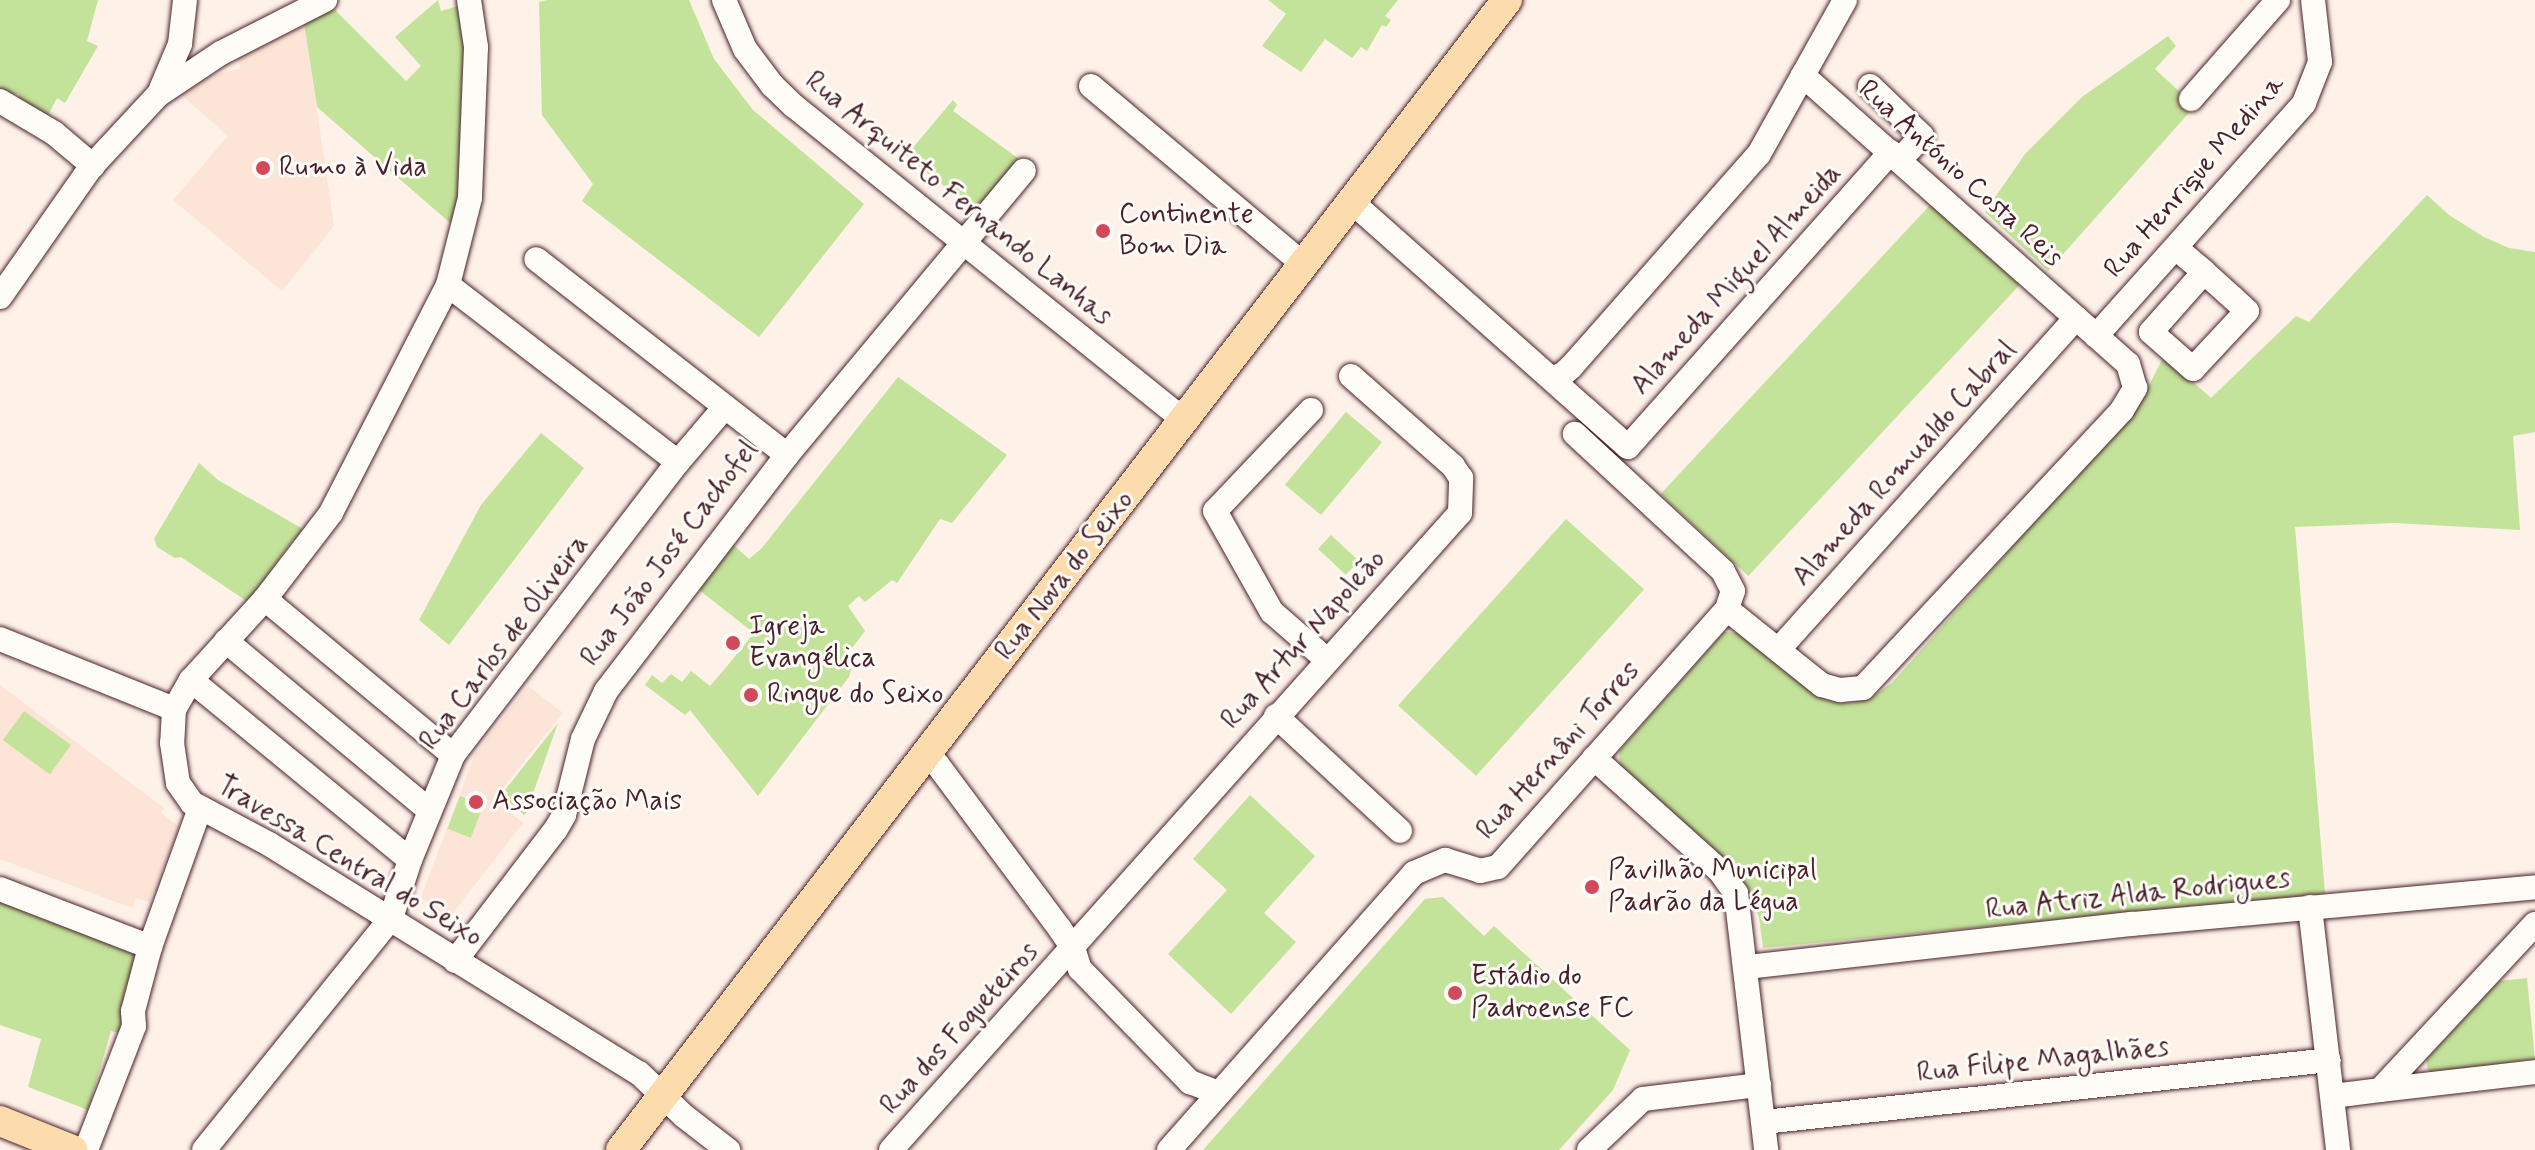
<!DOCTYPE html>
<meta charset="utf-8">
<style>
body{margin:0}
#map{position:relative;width:2535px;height:1150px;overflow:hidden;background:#fdf1e8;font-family:Mynerve,sans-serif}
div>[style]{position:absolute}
.built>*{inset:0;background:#fce4d6}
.green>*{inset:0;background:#c3e29a;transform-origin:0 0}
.roads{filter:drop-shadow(0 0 2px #4a1f2b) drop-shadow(0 0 2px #4a1f2b)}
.minor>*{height:24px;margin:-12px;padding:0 12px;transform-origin:12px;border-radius:12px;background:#fdfcf7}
.major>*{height:30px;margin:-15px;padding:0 15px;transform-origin:15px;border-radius:15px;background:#fcdcac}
.dots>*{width:22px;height:22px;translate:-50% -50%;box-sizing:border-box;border:4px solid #fdfcf7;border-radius:50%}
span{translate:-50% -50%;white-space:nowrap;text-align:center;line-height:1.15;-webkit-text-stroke:6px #fdfcf7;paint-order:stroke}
.poi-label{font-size:28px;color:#4a1f2b}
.left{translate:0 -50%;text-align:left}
.street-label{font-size:28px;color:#4a1f2b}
</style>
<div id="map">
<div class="built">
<i style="clip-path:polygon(304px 23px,334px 226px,282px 291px,173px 200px,228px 136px,177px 91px,185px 82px,241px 68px,235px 54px)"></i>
<i style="clip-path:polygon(0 685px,164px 808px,161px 813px,180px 827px,149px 902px,136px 898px,132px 908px,0 859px)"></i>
<i style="clip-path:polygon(528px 686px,563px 713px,494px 799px,523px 823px,448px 919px,421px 897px,475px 754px)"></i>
</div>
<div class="green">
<i style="clip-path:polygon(0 0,98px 0,87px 41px,98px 46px,65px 103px,57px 98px,45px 121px,19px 105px,19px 94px,0 94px)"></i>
<i style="clip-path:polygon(438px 0,441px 11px,462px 5px,467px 36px,457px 229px,317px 107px,304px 23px,331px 6px,406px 81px,421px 66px,395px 37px)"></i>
<i style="clip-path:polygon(548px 0,689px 0,714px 59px,753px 110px,864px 204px,759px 337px,582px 201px,593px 184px,542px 115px,539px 2px)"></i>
<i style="clip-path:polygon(1268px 0,1398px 0,1385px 16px,1391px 20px,1386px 27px,1382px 25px,1367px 51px,1361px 47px,1352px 58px,1325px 39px,1301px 72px,1262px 46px,1286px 14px)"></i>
<i style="clip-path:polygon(2168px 36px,2176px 46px,2155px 69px,2195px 106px,2048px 271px,1985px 212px,2025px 154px,2082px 97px)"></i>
<i style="clip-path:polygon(953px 100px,957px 105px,953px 111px,1019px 159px,977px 212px,906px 156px)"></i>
<i style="clip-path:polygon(2427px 195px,2449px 215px,2484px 237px,2509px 248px,2535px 252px,2535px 432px,2513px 436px,2520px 530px,2395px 523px,2295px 527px,2325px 894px,1763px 948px,1759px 917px,1740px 874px,1620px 766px,1619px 751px,1724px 632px,1739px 633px,1809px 689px,1831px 701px,1851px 703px,1870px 698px,1892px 683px,2141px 401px,2164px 356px,2211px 398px,2296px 316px,2309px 322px)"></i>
<i style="left:1932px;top:203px;width:120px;height:398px;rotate:43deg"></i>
<i style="clip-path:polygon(898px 377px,1007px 455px,952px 523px,940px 519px,897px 583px,892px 580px,865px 602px,859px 596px,848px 606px,865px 631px,852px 648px,846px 649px,853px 662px,849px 677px,758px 796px,690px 710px,685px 715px,645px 685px,652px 675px,662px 683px,671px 674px,682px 682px,691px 671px,710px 686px,728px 665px,754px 633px,694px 586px,730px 542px,749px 559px,761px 549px)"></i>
<i style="left:1346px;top:412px;width:47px;height:95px;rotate:40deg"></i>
<i style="clip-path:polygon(541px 433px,584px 468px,449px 645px,419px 620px,481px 505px)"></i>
<i style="clip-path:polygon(199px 463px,218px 480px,308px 532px,301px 541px,293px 540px,248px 602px,181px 557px,175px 558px,157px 547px,154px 539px)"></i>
<i style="left:1566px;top:519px;width:105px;height:251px;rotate:42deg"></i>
<i style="left:1331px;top:535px;width:38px;height:19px;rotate:43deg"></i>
<i style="left:24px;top:711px;width:58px;height:36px;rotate:36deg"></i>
<i style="clip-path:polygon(558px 723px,526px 813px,524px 815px,504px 798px,508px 793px,505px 790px)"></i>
<i style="clip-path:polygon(1250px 795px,1315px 856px,1264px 913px,1296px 942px,1231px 1014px,1168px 954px,1227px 890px,1193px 859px)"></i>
<i style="left:460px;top:796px;width:25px;height:35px;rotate:21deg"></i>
<i style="clip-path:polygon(1443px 897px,1484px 936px,1494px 926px,1630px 1050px,1613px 1090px,1559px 1150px,1203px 1150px,1425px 899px)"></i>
<i style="clip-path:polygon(0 900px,139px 951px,119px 1033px,111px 1031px,88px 1110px,28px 1087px,41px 1039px,0 1025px)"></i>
<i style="clip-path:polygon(2527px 978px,2535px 1059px,2432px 1073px,2428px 1070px,2426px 1059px,2499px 981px)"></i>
</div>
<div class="roads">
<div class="minor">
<i style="left:469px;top:0;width:48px;rotate:81.5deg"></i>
<i style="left:476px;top:47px;width:151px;rotate:92.3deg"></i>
<i style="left:470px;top:198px;width:90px;rotate:104.2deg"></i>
<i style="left:448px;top:285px;width:256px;rotate:117.2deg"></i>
<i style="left:331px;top:513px;width:108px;rotate:127.5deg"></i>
<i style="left:265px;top:599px;width:110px;rotate:132.4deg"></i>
<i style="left:191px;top:680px;width:34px;rotate:120deg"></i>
<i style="left:174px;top:709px;width:34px;rotate:93deg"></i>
<i style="left:172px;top:743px;width:40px;rotate:81.5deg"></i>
<i style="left:178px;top:783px;width:24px;rotate:55deg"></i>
<i style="left:192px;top:803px;width:87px;rotate:28deg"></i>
<i style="left:269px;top:844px;width:435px;rotate:31.8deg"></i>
<i style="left:639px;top:1073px;width:62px;rotate:43.7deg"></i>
<i style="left:684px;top:1116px;width:56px;rotate:37.7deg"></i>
<i style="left:724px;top:0;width:53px;rotate:66.8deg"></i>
<i style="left:745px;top:49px;width:45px;rotate:53.1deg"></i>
<i style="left:772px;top:85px;width:30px;rotate:44deg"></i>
<i style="left:794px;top:106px;width:502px;rotate:38.86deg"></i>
<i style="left:1091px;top:86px;width:278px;rotate:40deg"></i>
<i style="left:1870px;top:86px;width:72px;rotate:43.9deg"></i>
<i style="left:1922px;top:136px;width:33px;rotate:133deg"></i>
<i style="left:161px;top:89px;width:49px;rotate:-67.1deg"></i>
<i style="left:180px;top:44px;width:44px;rotate:-83.5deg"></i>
<i style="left:2191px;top:99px;width:132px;rotate:-48.7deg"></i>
<i style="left:0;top:101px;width:63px;rotate:30.7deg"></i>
<i style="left:54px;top:133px;width:51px;rotate:40.2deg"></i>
<i style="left:1352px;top:202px;width:369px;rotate:41.6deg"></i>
<i style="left:1628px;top:447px;width:395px;rotate:-48.3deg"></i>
<i style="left:2177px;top:249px;width:35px;rotate:40deg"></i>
<i style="left:2204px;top:272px;width:39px;rotate:42deg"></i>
<i style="left:2233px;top:298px;width:19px;rotate:43deg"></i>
<i style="left:2247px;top:311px;width:79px;rotate:133deg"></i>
<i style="left:2193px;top:369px;width:56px;rotate:-138.6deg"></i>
<i style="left:2151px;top:332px;width:80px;rotate:-48.5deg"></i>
<i style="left:448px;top:285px;width:290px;rotate:37.6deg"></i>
<i style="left:678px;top:462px;width:71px;rotate:-49.6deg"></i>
<i style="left:0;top:297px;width:159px;rotate:-55deg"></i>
<i style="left:91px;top:167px;width:98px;rotate:-47.1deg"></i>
<i style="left:158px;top:95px;width:76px;rotate:-33.7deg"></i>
<i style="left:221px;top:53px;width:117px;rotate:-27deg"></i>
<i style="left:2096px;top:336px;width:312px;rotate:-48.2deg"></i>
<i style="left:2304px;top:103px;width:44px;rotate:-68.7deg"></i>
<i style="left:2320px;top:62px;width:62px;rotate:-96.4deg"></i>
<i style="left:1552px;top:378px;width:10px;rotate:-17deg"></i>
<i style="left:1562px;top:375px;width:12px;rotate:-42deg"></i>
<i style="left:1571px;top:367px;width:284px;rotate:-48.6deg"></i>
<i style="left:1759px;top:154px;width:176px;rotate:-60.8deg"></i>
<i style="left:1311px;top:410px;width:139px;rotate:133.5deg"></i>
<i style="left:1215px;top:511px;width:116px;rotate:60.6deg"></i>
<i style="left:1272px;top:612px;width:73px;rotate:41.1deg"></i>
<i style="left:787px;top:455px;width:370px;rotate:-50.2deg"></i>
<i style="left:265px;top:599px;width:244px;rotate:39.7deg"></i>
<i style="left:1727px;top:609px;width:122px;rotate:38.7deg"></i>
<i style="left:1822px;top:685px;width:19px;rotate:16deg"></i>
<i style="left:1840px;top:690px;width:23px;rotate:-5deg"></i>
<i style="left:1863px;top:688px;width:380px;rotate:-47deg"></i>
<i style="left:2122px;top:410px;width:26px;rotate:-59deg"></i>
<i style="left:2135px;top:388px;width:25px;rotate:-106deg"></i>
<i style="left:2128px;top:364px;width:435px;rotate:-138.4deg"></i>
<i style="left:0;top:639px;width:188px;rotate:21.9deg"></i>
<i style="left:226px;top:641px;width:264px;rotate:39.8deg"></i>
<i style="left:1779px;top:649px;width:445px;rotate:-48.1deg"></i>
<i style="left:191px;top:680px;width:283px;rotate:39.4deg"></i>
<i style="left:1276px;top:716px;width:169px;rotate:42.8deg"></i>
<i style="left:925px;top:756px;width:14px;rotate:34deg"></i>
<i style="left:937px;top:764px;width:206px;rotate:53.3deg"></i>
<i style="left:1060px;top:929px;width:23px;rotate:56deg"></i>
<i style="left:1073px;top:948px;width:22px;rotate:72deg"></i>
<i style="left:1080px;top:969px;width:158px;rotate:45.8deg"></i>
<i style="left:1190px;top:1082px;width:31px;rotate:21deg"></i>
<i style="left:1594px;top:758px;width:168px;rotate:41.9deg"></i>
<i style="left:1719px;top:870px;width:29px;rotate:54deg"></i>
<i style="left:1736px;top:893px;width:259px;rotate:83.3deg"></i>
<i style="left:0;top:889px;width:161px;rotate:21.1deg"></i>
<i style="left:2310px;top:907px;width:245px;rotate:83.4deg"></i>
<i style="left:455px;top:961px;width:166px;rotate:-52.6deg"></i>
<i style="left:556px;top:829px;width:16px;rotate:-60deg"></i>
<i style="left:564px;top:815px;width:78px;rotate:-76deg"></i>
<i style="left:583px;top:739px;width:53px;rotate:-64.4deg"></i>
<i style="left:606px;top:691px;width:297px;rotate:-52.5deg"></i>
<i style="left:787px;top:455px;width:318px;rotate:-142deg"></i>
<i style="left:1747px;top:967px;width:387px;rotate:-6.4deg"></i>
<i style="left:2132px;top:924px;width:405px;rotate:-5.2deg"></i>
<i style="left:2380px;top:1090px;width:156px;rotate:-6.6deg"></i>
<i style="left:2333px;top:1096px;width:47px;rotate:-7.3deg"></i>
<i style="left:2380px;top:1090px;width:227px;rotate:-47deg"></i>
<i style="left:1764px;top:1122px;width:568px;rotate:-6.26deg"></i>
<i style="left:86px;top:1150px;width:133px;rotate:-68.8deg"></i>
<i style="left:134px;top:1026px;width:15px;rotate:-94deg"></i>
<i style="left:133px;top:1011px;width:66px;rotate:-75.1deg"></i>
<i style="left:150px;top:947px;width:148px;rotate:-70.2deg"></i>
<i style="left:204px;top:1150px;width:298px;rotate:-51.1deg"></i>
<i style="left:391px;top:918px;width:61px;rotate:-71.9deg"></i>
<i style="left:410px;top:860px;width:113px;rotate:-67.7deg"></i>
<i style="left:453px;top:755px;width:369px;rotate:-52.5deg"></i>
<i style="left:891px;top:1150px;width:854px;rotate:-48.23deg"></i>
<i style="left:1460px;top:513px;width:35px;rotate:-88deg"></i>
<i style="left:1461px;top:478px;width:14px;rotate:-124deg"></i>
<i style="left:1453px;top:466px;width:136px;rotate:-138.6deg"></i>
<i style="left:1169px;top:1150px;width:370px;rotate:-48.5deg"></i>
<i style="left:1414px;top:873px;width:34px;rotate:-23deg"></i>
<i style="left:1445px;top:860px;width:37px;rotate:17deg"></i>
<i style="left:1480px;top:871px;width:18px;rotate:-13deg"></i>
<i style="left:1498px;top:867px;width:345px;rotate:-48.4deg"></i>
<i style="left:1727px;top:609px;width:19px;rotate:-72deg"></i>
<i style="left:1733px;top:591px;width:22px;rotate:-117deg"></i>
<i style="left:1723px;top:571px;width:202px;rotate:-137.2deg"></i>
<i style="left:1589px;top:1150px;width:74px;rotate:-43.4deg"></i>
<i style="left:1643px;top:1099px;width:117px;rotate:-6.9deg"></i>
</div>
<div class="major">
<i style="left:0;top:1121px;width:78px;rotate:21.9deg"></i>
<i style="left:621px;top:1150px;width:1452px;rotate:-52.39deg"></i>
</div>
</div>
<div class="dots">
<i style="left:263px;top:168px;background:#d1495b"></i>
<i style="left:1103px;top:231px;background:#d1495b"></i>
<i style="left:733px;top:643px;background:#d1495b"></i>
<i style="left:751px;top:695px;background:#d1495b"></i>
<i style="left:476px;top:802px;background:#d1495b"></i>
<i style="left:1592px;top:887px;background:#d1495b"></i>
<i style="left:1455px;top:993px;background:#d1495b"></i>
</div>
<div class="poi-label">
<span class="left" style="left:279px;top:168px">Rumo à Vida</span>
<span class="left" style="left:1119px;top:231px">Continente<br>Bom Dia</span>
<span class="left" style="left:749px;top:643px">Igreja<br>Evangélica</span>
<span class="left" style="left:767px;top:695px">Ringue do Seixo</span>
<span class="left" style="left:492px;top:802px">Associação Mais</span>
<span class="left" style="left:1608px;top:887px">Pavilhão Municipal<br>Padrão da Légua</span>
<span class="left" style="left:1471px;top:993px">Estádio do<br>Padroense FC</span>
</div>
<div class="street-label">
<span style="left:1960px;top:174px;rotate:42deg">Rua António Costa Reis</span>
<span style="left:2195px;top:177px;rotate:-49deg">Rua Henrique Medina</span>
<span style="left:958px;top:199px;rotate:39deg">Rua Arquiteto Fernando Lanhas</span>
<span style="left:1737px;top:280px;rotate:-48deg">Alameda Miguel Almeida</span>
<span style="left:1905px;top:464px;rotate:-48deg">Alameda Romualdo Cabral</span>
<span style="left:670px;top:554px;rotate:-53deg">Rua João José Cachofel</span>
<span style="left:1065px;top:576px;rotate:-52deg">Rua Nova do Seixo</span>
<span style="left:1304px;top:640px;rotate:-48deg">Rua Artur Napoleão</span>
<span style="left:505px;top:643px;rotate:-53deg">Rua Carlos de Oliveira</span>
<span style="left:1559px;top:751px;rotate:-48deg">Rua Hernâni Torres</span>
<span style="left:349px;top:862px;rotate:31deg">Travessa Central do Seixo</span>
<span style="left:2138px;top:895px;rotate:-6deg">Rua Atriz Alda Rodrigues</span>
<span style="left:960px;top:1029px;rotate:-48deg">Rua dos Fogueteiros</span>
<span style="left:2043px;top:1061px;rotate:-6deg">Rua Filipe Magalhães</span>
</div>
</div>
